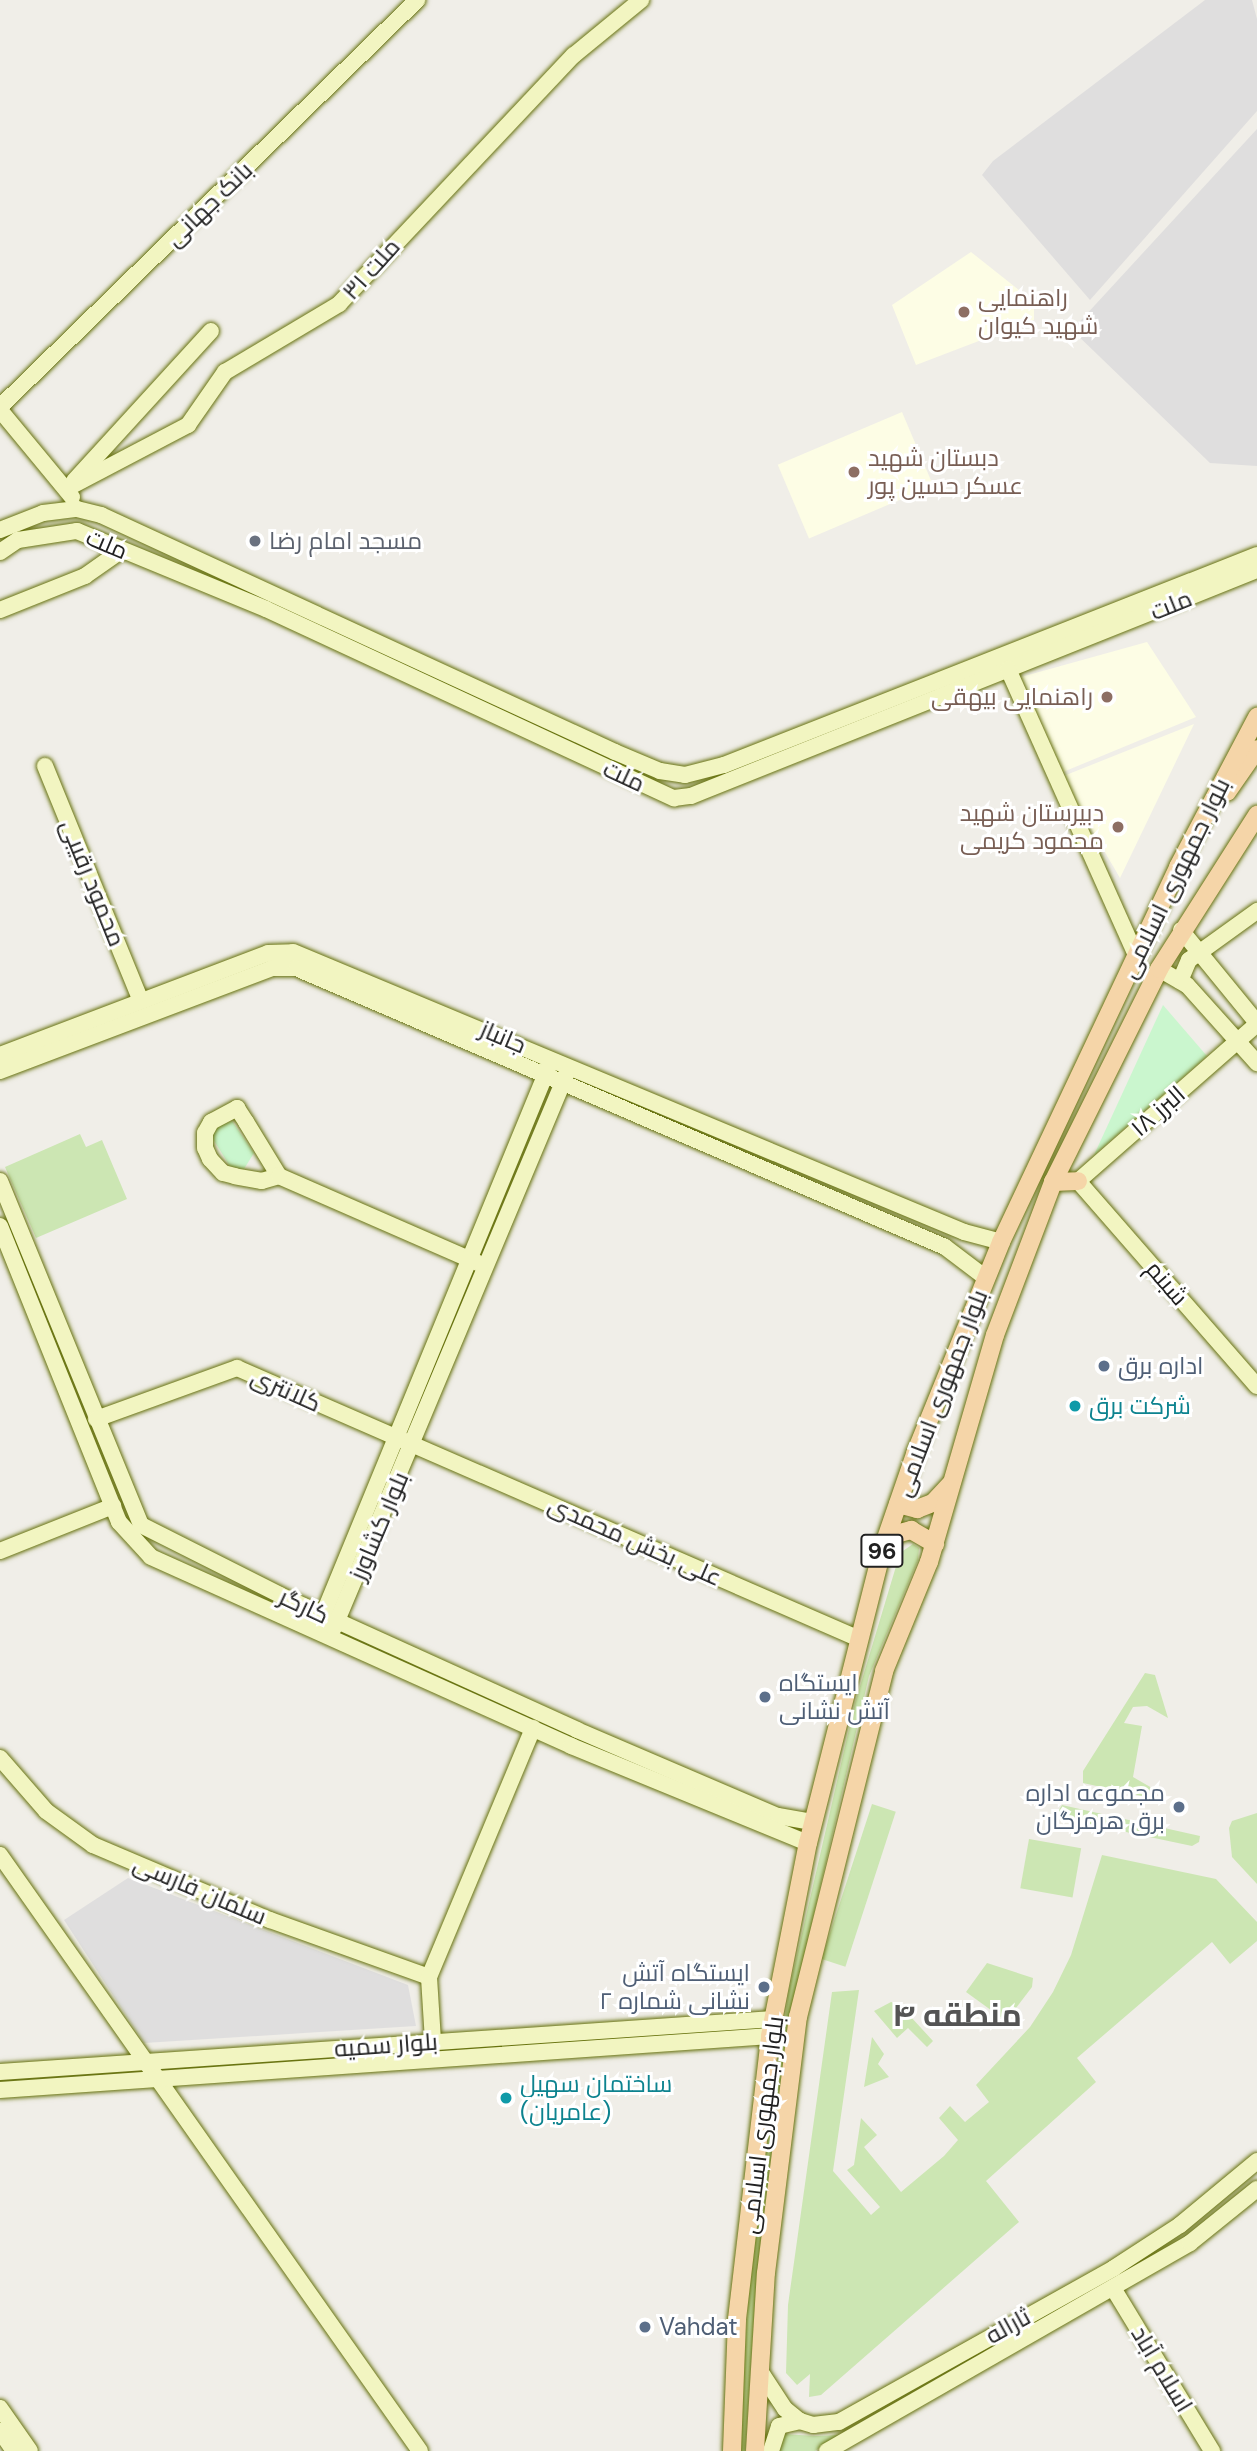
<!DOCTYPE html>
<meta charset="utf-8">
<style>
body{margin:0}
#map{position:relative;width:1257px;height:2451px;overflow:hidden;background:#f0eee8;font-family:"DM Sans",Cairo,sans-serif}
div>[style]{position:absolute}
.residential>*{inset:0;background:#dfdede}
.education>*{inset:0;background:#fdfde5;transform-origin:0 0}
.grass>*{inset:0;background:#cce6b3;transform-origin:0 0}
.park>*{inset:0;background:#caf6ce}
.roads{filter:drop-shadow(0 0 2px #67720e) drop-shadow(0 0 2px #67720e)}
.secondary>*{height:16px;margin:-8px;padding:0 8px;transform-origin:8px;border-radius:8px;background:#f2f5c1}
.primary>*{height:18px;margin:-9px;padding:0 9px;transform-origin:9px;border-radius:9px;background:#f5d5a8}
.dots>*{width:19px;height:19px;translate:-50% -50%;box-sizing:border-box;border:4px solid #fff;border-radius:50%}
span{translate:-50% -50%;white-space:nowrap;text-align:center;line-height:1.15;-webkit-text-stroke:6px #fff;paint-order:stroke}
.shield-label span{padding:2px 5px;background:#fff;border:2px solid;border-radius:5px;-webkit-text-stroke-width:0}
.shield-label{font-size:23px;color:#212121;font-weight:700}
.street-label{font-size:24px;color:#212121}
.education-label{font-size:24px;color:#785e54}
.left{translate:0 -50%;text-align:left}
.right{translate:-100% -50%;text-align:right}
.worship-label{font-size:24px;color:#5b616d}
.service-label{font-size:24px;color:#4e5e75}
.culture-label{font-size:24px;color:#0d838f}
.district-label{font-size:32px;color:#545454;font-weight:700}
</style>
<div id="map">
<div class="residential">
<i style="clip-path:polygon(1205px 0,1252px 0,1257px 19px,1257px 111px,1090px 300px,982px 175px,993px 161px)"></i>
<i style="clip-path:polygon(1257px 129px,1257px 466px,1210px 463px,1072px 330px)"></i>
<i style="clip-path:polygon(128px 1878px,408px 1985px,416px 2026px,144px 2043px,64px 1920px)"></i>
</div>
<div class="education">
<i style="clip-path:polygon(971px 252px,1034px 302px,1034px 320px,916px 365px,892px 305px)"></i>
<i style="left:902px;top:412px;width:80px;height:135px;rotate:67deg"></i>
<i style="clip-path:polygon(1147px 642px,1196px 717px,1063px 772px,1021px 677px)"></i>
<i style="clip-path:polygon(1194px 724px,1120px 878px,1061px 777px)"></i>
</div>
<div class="grass">
<i style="clip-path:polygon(80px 1134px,86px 1147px,102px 1140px,127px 1199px,36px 1238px,5px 1167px)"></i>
<i style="clip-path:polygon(913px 1544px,919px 1548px,918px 1560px,869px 1676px,804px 1957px,782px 2082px,754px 2317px,745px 2451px,738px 2451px,751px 2263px,789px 1990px,855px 1703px,900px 1553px)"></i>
<i style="clip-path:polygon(1145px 1673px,1155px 1675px,1168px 1718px,1147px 1706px,1133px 1707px,1124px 1723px,1142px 1726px,1133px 1777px,1152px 1788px,1151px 1798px,1083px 1783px,1083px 1771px)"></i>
<i style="left:872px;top:1804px;width:25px;height:163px;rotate:18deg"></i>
<i style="clip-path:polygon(1062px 1805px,1200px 1836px,1199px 1842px,1192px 1846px,1060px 1818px,1057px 1813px)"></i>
<i style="clip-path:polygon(1257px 1813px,1257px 1884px,1232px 1857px,1229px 1828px,1232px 1821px)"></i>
<i style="left:1029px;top:1839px;width:53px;height:50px;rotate:10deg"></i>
<i style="clip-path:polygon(1102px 1855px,1216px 1879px,1257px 1922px,1257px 1941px,1230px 1964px,1212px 1942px,1077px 2058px,1096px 2082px,986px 2181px,1019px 2222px,821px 2395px,809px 2397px,810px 2374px,797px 2385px,786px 2373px,788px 2305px,832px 1992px,859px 1990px,833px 2171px,871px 2215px,880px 2207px,847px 2170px,854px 2165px,861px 2118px,877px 2135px,864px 2147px,901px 2192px,944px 2156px,958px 2140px,939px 2118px,950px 2106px,965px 2122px,989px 2102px,976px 2085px,1030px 2027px,1053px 1992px,1071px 1955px)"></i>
<i style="clip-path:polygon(987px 1963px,1033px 1978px,1032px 1987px,1006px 2021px,966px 1992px)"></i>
<i style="clip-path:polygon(891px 2002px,899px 2004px,933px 2041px,927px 2047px,908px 2028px,897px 2038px,874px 2011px)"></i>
<i style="clip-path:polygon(872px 2037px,884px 2054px,878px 2064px,889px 2077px,864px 2087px)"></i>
<i style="clip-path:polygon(782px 2434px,816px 2436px,840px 2435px,815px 2451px,777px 2451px)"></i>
</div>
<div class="park">
<i style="clip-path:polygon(1163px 1005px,1207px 1056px,1094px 1155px)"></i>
<i style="clip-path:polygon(232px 1121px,254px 1153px,244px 1169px,231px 1168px,213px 1139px,215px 1128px)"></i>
</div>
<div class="roads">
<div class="secondary">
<i style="left:0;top:407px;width:583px;rotate:-44.3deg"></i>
<i style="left:0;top:410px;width:113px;rotate:50.4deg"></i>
<i style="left:74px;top:481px;width:203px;rotate:-47.6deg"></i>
<i style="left:68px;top:488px;width:136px;rotate:-27.7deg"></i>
<i style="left:188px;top:425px;width:65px;rotate:-55.1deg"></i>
<i style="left:225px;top:372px;width:133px;rotate:-30.8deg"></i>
<i style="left:339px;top:304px;width:342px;rotate:-46.7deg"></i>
<i style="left:574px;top:55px;width:87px;rotate:-39.4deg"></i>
<i style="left:0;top:530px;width:46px;rotate:-21.6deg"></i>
<i style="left:43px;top:513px;width:34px;rotate:-7deg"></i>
<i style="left:77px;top:509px;width:25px;rotate:14deg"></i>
<i style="left:101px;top:515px;width:566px;rotate:24.75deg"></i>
<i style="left:615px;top:752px;width:49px;rotate:22.9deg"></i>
<i style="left:660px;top:771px;width:25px;rotate:9deg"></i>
<i style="left:685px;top:775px;width:40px;rotate:-14.4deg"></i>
<i style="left:724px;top:765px;width:573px;rotate:-21.5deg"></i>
<i style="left:0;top:552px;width:22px;rotate:-34deg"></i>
<i style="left:18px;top:540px;width:60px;rotate:-8.7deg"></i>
<i style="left:77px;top:531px;width:204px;rotate:22.4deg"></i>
<i style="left:266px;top:609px;width:450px;rotate:24.9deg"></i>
<i style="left:674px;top:798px;width:17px;rotate:-7deg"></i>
<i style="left:691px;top:796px;width:609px;rotate:-21.77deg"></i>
<i style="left:0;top:610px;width:92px;rotate:-21.8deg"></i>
<i style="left:85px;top:576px;width:45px;rotate:-35.1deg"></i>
<i style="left:1008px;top:669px;width:313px;rotate:65.9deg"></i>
<i style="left:45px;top:766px;width:254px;rotate:67.8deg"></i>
<i style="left:1181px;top:930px;width:120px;rotate:50.7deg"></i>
<i style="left:1159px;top:969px;width:32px;rotate:30deg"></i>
<i style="left:1187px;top:985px;width:105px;rotate:48.1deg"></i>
<i style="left:1180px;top:981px;width:23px;rotate:-67deg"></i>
<i style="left:1189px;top:960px;width:84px;rotate:-35.8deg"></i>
<i style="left:1257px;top:1024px;width:238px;rotate:138.7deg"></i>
<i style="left:1078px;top:1181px;width:272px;rotate:48.9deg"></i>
<i style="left:0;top:1055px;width:287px;rotate:-20.8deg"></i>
<i style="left:268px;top:953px;width:25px;rotate:-2deg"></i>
<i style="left:293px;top:952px;width:727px;rotate:22.65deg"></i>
<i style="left:964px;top:1232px;width:38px;rotate:15deg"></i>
<i style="left:0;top:1071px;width:291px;rotate:-20.7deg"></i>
<i style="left:272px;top:968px;width:24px"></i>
<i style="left:296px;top:968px;width:706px;rotate:23.26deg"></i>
<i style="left:945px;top:1247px;width:51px;rotate:37.1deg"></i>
<i style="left:237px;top:1108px;width:17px;rotate:57deg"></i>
<i style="left:246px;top:1122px;width:63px;rotate:58.6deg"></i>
<i style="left:279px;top:1176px;width:18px;rotate:164deg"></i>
<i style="left:262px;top:1181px;width:27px;rotate:-170deg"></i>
<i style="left:235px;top:1176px;width:12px;rotate:-166deg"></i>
<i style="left:223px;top:1173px;width:19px;rotate:-133deg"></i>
<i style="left:210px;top:1159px;width:12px;rotate:-114deg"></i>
<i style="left:205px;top:1148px;width:15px;rotate:-90deg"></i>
<i style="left:205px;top:1133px;width:13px;rotate:-61deg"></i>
<i style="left:211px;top:1122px;width:30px;rotate:-28deg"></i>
<i style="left:279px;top:1176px;width:217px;rotate:23.6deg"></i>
<i style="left:0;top:1181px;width:372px;rotate:67.7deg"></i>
<i style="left:141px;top:1525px;width:156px;rotate:26.7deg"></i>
<i style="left:280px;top:1595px;width:326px;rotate:24.4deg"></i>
<i style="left:577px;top:1730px;width:219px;rotate:23.2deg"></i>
<i style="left:778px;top:1816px;width:36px;rotate:10deg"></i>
<i style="left:0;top:1226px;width:319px;rotate:68.1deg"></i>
<i style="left:119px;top:1522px;width:47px;rotate:47.6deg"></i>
<i style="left:151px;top:1557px;width:461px;rotate:24.2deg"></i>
<i style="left:571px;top:1746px;width:256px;rotate:22.3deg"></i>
<i style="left:96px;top:1419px;width:150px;rotate:-19.9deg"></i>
<i style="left:237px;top:1368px;width:676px;rotate:23.53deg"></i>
<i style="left:0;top:1551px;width:122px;rotate:-21.7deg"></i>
<i style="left:324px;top:1625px;width:10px;rotate:-96deg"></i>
<i style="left:323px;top:1615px;width:594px;rotate:-67.63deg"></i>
<i style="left:334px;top:1628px;width:600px;rotate:-67.24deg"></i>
<i style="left:0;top:1758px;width:70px;rotate:49deg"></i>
<i style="left:46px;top:1811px;width:58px;rotate:35.9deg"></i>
<i style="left:93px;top:1845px;width:192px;rotate:23deg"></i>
<i style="left:270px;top:1920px;width:169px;rotate:19.7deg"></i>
<i style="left:0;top:1855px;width:729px;rotate:54.83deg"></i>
<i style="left:433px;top:2041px;width:64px;rotate:-93.6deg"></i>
<i style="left:429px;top:1977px;width:270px;rotate:-67.3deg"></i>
<i style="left:0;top:2072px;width:775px;rotate:-3.92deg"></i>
<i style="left:0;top:2090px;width:772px;rotate:-4.01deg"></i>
<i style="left:1113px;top:2288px;width:191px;rotate:58.7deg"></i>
<i style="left:760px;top:2371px;width:45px;rotate:56.7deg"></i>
<i style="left:785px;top:2409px;width:19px;rotate:39deg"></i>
<i style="left:800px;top:2421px;width:14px;rotate:17deg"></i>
<i style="left:813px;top:2425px;width:26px;rotate:-7deg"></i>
<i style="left:839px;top:2422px;width:315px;rotate:-29.2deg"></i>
<i style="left:1114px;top:2268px;width:79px;rotate:-33.1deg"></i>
<i style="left:1180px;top:2225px;width:100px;rotate:-39.7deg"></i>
<i style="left:0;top:2408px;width:52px;rotate:55.1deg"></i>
<i style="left:0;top:2431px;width:24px;rotate:55deg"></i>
<i style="left:771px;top:2451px;width:26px;rotate:-72deg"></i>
<i style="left:779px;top:2426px;width:22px;rotate:-13deg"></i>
<i style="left:827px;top:2451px;width:418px;rotate:-29.8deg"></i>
<i style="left:1190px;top:2243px;width:86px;rotate:-38.9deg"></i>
</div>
<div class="primary">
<i style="left:1227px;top:792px;width:52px;rotate:-55.1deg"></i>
<i style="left:1053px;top:1182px;width:25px;rotate:-2deg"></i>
<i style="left:898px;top:1504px;width:20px;rotate:15deg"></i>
<i style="left:917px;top:1509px;width:17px;rotate:-21deg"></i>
<i style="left:933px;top:1503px;width:26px;rotate:-47deg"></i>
<i style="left:886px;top:1550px;width:19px;rotate:-58deg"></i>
<i style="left:896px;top:1534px;width:16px;rotate:-15deg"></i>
<i style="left:911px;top:1530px;width:28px;rotate:30deg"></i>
<i style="left:732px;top:2451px;width:132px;rotate:-87.8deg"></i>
<i style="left:737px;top:2319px;width:285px;rotate:-83.3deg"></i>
<i style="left:770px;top:2036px;width:197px;rotate:-78.9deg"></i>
<i style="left:808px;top:1843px;width:302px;rotate:-75.8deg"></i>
<i style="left:882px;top:1550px;width:102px;rotate:-71deg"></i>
<i style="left:915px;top:1454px;width:229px;rotate:-67.9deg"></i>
<i style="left:1001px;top:1242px;width:415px;rotate:-64.7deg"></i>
<i style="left:1178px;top:867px;width:170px;rotate:-62.2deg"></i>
<i style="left:755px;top:2451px;width:178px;rotate:-86.5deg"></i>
<i style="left:766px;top:2273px;width:258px;rotate:-82.9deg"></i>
<i style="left:798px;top:2017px;width:357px;rotate:-76deg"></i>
<i style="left:884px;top:1671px;width:118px;rotate:-67.6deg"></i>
<i style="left:929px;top:1562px;width:236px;rotate:-73.8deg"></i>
<i style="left:995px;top:1335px;width:164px;rotate:-69.2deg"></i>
<i style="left:1053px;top:1182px;width:238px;rotate:-63.5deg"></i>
<i style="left:1159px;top:969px;width:183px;rotate:-57.5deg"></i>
</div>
</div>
<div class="dots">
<i style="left:964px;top:312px;background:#8d6e63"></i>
<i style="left:854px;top:472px;background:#8d6e63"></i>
<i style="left:255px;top:541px;background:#6b7280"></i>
<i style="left:1107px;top:697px;background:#8d6e63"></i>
<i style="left:1118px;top:827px;background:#8d6e63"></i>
<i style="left:1104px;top:1366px;background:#5c6f8a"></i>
<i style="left:1075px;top:1406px;background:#0f9aa8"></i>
<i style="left:765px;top:1697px;background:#5c6f8a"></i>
<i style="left:1179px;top:1807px;background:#5c6f8a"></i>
<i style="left:764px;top:1987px;background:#5c6f8a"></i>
<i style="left:506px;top:2098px;background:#0f9aa8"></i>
<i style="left:645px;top:2327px;background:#5c6f8a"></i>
</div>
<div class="shield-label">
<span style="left:882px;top:1551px">96</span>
</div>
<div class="street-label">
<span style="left:209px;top:204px;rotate:-44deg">بانک جهانی</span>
<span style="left:371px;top:269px;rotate:-48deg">ملت ۳۱</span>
<span style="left:107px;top:544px;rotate:23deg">ملت</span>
<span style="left:1171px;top:605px;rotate:-22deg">ملت</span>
<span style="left:624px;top:776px;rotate:25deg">ملت</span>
<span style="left:1175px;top:878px;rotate:-64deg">بلوار جمهوری اسلامی</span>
<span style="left:93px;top:883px;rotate:68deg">محمود رقیبی</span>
<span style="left:503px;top:1037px;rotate:23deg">جانباز</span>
<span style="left:1158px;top:1111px;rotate:-41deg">البرز ۱۸</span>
<span style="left:1167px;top:1283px;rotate:49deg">شبنم</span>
<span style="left:286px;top:1390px;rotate:24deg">کلانتری</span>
<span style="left:941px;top:1393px;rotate:-69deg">بلوار جمهوری اسلامی</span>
<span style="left:379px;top:1526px;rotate:-67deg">بلوار کشاورز</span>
<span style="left:635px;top:1541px;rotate:24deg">علی بخش محمدی</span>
<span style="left:304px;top:1606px;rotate:25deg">کارگر</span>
<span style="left:200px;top:1890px;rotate:23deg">سلمان فارسی</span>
<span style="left:386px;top:2045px;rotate:-4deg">بلوار سمیه</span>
<span style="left:762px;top:2125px;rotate:-83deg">بلوار جمهوری اسلامی</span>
<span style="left:1008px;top:2326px;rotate:-29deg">ثاراله</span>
<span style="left:1162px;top:2369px;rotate:59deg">اسلام آباد</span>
</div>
<div class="education-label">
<span class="left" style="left:978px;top:312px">راهنمایی<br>شهید کیوان</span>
<span class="left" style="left:868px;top:472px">دبستان شهید<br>عسکر حسین پور</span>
<span class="right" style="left:1093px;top:697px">راهنمایی بیهقی</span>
<span class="right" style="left:1104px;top:827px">دبیرستان شهید<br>محمود کریمی</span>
</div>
<div class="worship-label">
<span class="left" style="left:269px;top:541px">مسجد امام رضا</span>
</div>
<div class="service-label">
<span class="left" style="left:1118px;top:1366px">اداره برق</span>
<span class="left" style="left:779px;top:1697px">ایستگاه<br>آتش نشانی</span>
<span class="right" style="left:1165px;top:1807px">مجموعه اداره<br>برق هرمزگان</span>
<span class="right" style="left:750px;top:1987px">ایستگاه آتش<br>نشانی شماره ۲</span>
<span class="left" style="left:659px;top:2327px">Vahdat</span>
</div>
<div class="culture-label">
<span class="left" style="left:1089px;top:1406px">شرکت برق</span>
<span class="left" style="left:520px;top:2098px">ساختمان سهیل<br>(عامریان)</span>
</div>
<div class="district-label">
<span style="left:957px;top:2015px">منطقه ۴</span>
</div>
</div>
